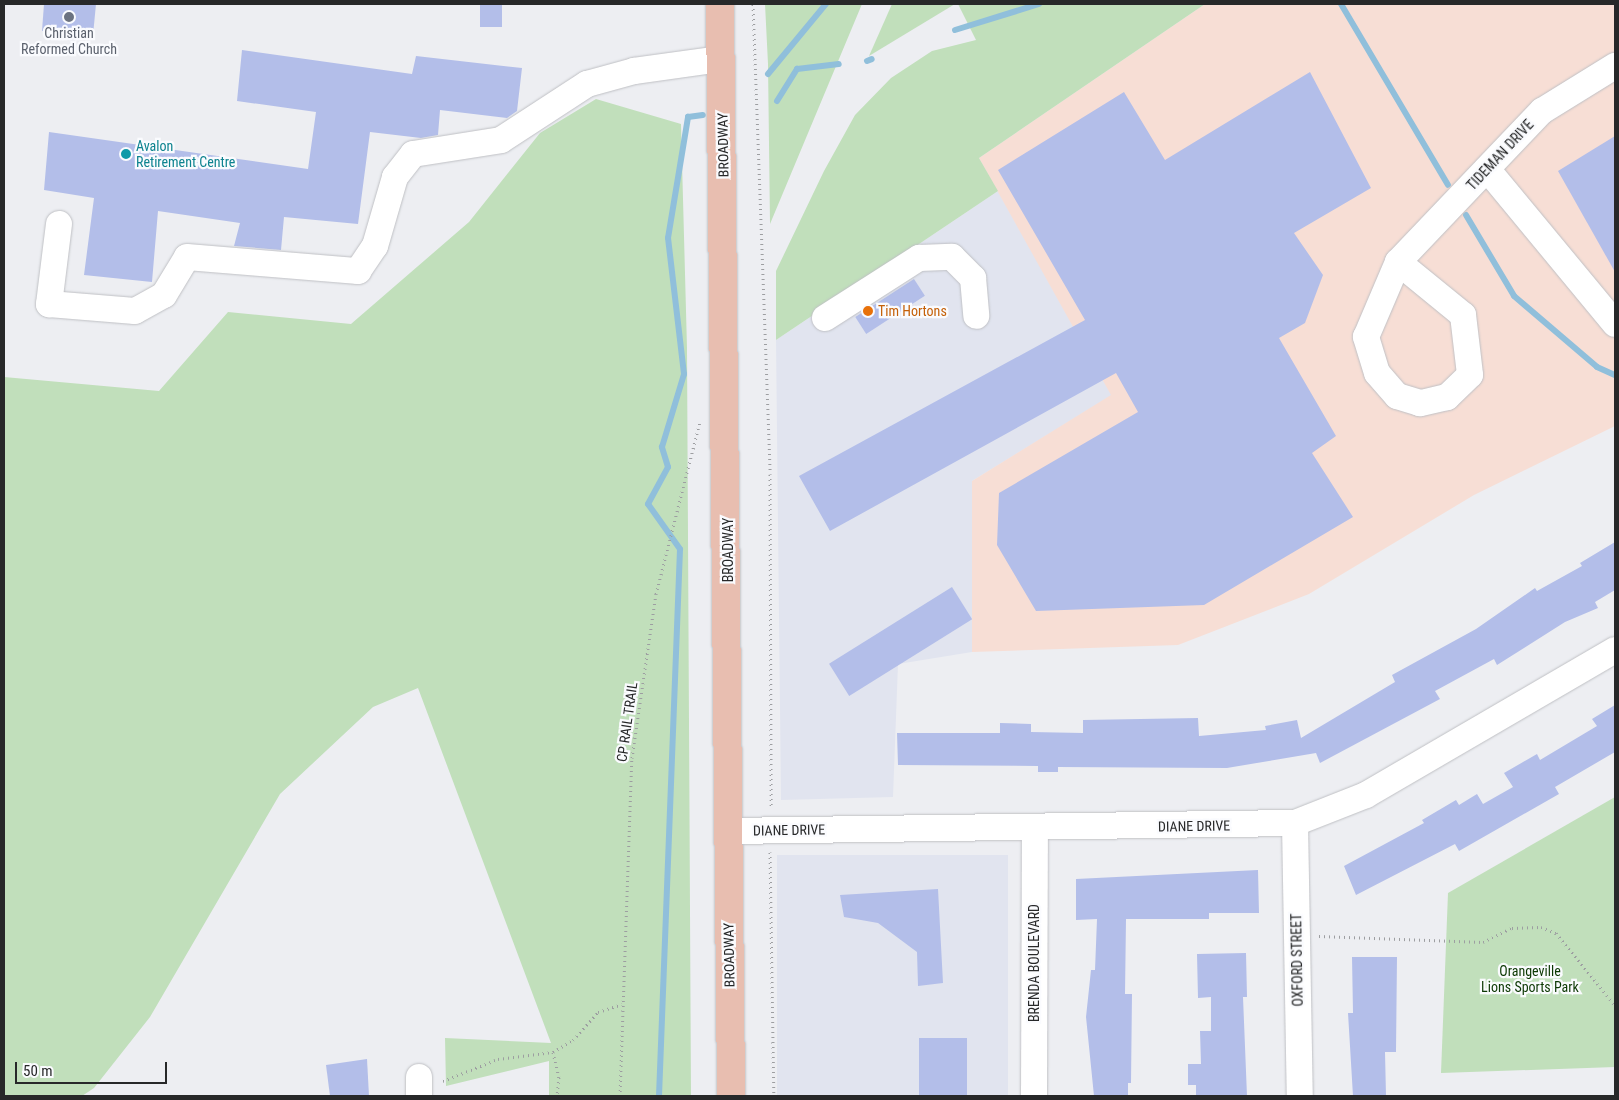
<!DOCTYPE html>
<style>
body{margin:0}
#map{position:relative;width:1619px;height:1100px;overflow:hidden;background:#edeef2;font-family:"Roboto Condensed",sans-serif}
div>[style]{position:absolute}
.built>*{inset:0;background:#e1e4ef;transform-origin:0 0}
.industrial>*{inset:0;background:#f7ded5}
.green>*{inset:0;background:#c1dfbb}
.stream>*{height:6px;margin:-3px;padding:0 3px;transform-origin:3px;border-radius:3px;background:#90bfdb}
.building>*{inset:0;background:#b3bee9;transform-origin:0 0}
.path>*{height:3px;margin-top:-1.5px;transform-origin:0;background:repeating-linear-gradient(90deg,#9d9ea1 0 1px,transparent 0 5px)}
.roads{filter:drop-shadow(0 0 1px #bfc0c4) drop-shadow(0 0 1px #bfc0c4)}
.minor>*{height:26px;margin:-13px;padding:0 13px;transform-origin:13px;border-radius:13px;background:#fff}
.major>*{height:28px;margin:-14px;padding:0 14px;transform-origin:14px;border-radius:14px;background:#e8beb0}
.dots>*{width:14px;height:14px;translate:-50% -50%;box-sizing:border-box;border:2px solid #fafbfe;border-radius:50%}
span{translate:-50% -50%;white-space:nowrap;text-align:center;line-height:1.15;-webkit-text-stroke:4.5px #fafbfe;paint-order:stroke}
.worship-label{font-size:14px;color:#5b616d}
.street-label{font-size:14px;color:#272829}
.culture-label{font-size:14px;color:#0d838f}
.left{translate:0 -50%;text-align:left}
.food-label{font-size:14px;color:#c56008}
.park-label{font-size:14px;color:#0c3803}
.frame{position:absolute;inset:0;border:5px solid #272829;pointer-events:none}
.scale{position:absolute;left:15px;top:1062px;width:152px;height:22px;box-sizing:border-box;border:2px solid #272829;border-top:0;padding-left:6px;font-size:15px;line-height:18px;white-space:nowrap;color:#272829;-webkit-text-stroke:4px #fafbfe;paint-order:stroke}
</style>
<div id="map">
<div class="built">
<i style="clip-path:polygon(998px 191px,1112px 395px,972px 481px,972px 652px,898px 664px,893px 797px,781px 800px,776px 340px)"></i>
<i style="left:1008px;top:855px;width:241px;height:231px;rotate:90deg"></i>
</div>
<div class="industrial">
<i style="clip-path:polygon(1205px 4px,1615px 4px,1615px 426px,1474px 495px,1309px 594px,1178px 645px,972px 652px,972px 481px,1111px 395px,979px 158px)"></i>
</div>
<div class="green">
<i style="clip-path:polygon(765px 4px,862px 4px,770px 224px,768px 64px)"></i>
<i style="clip-path:polygon(892px 4px,955px 4px,869px 56px)"></i>
<i style="clip-path:polygon(958px 4px,1205px 4px,979px 158px,998px 191px,776px 340px,776px 271px,824px 171px,855px 115px,891px 78px,932px 51px,976px 40px)"></i>
<i style="clip-path:polygon(596px 99px,681px 124px,687px 348px,691px 1096px,549px 1096px,549px 1061px,446px 1086px,445px 1038px,551px 1043px,418px 688px,373px 707px,280px 794px,150px 1017px,94px 1088px,82px 1096px,4px 1096px,4px 377px,159px 391px,228px 312px,351px 324px,469px 222px,540px 133px)"></i>
<i style="clip-path:polygon(1615px 797px,1615px 1067px,1441px 1073px,1448px 893px)"></i>
</div>
<div class="stream">
<i style="left:1341px;top:4px;width:210px;rotate:59.4deg"></i>
<i style="left:955px;top:30px;width:88px;rotate:-17.2deg"></i>
<i style="left:867px;top:61px;width:5px;rotate:-22deg"></i>
<i style="left:768px;top:74px;width:91px;rotate:-50.4deg"></i>
<i style="left:777px;top:101px;width:38px;rotate:-58deg"></i>
<i style="left:797px;top:69px;width:42px;rotate:-6.8deg"></i>
<i style="left:1466px;top:215px;width:94px;rotate:59.3deg"></i>
<i style="left:1514px;top:296px;width:109px;rotate:40.5deg"></i>
<i style="left:1597px;top:367px;width:20px;rotate:24deg"></i>
<i style="left:659px;top:1096px;width:547px;rotate:-87.8deg"></i>
<i style="left:680px;top:549px;width:55px;rotate:-125.4deg"></i>
<i style="left:648px;top:504px;width:42px;rotate:-61.6deg"></i>
<i style="left:668px;top:467px;width:21px;rotate:-107deg"></i>
<i style="left:662px;top:447px;width:76px;rotate:-73.2deg"></i>
<i style="left:684px;top:374px;width:137px;rotate:-96.7deg"></i>
<i style="left:668px;top:238px;width:123px;rotate:-80.6deg"></i>
<i style="left:688px;top:117px;width:15px;rotate:-8deg"></i>
</div>
<div class="building">
<i style="clip-path:polygon(44px 4px,96px 4px,93px 35px,42px 31px)"></i>
<i style="left:480px;top:4px;width:22px;height:23px"></i>
<i style="clip-path:polygon(242px 50px,412px 74px,416px 56px,522px 68px,517px 111px,507px 118px,440px 110px,438px 135px,421px 138px,370px 132px,358px 224px,284px 217px,281px 250px,234px 246px,240px 223px,158px 211px,152px 282px,84px 275px,94px 198px,44px 190px,49px 132px,308px 169px,316px 112px,237px 101px)"></i>
<i style="clip-path:polygon(1310px 72px,1371px 188px,1294px 233px,1323px 275px,1305px 323px,1279px 338px,1336px 436px,1312px 453px,1353px 517px,1204px 605px,1036px 611px,997px 545px,999px 493px,1138px 412px,1116px 373px,830px 531px,799px 476px,1085px 320px,998px 170px,1124px 92px,1165px 160px)"></i>
<i style="clip-path:polygon(1615px 136px,1615px 272px,1558px 171px)"></i>
<i style="left:914px;top:279px;width:20px;height:70px;rotate:57deg"></i>
<i style="clip-path:polygon(1615px 542px,1615px 590px,1595px 602px,1598px 608px,1565px 622px,1497px 665px,1494px 659px,1435px 691px,1440px 699px,1320px 763px,1316px 753px,1227px 768px,1058px 767px,1058px 772px,1038px 772px,1038px 766px,898px 765px,897px 733px,1000px 733px,1000px 723px,1031px 724px,1031px 732px,1083px 733px,1083px 720px,1198px 718px,1199px 736px,1266px 730px,1265px 726px,1297px 720px,1301px 738px,1395px 682px,1392px 675px,1476px 629px,1535px 588px,1537px 591px,1582px 566px,1580px 563px)"></i>
<i style="left:952px;top:587px;width:38px;height:145px;rotate:58deg"></i>
<i style="clip-path:polygon(1615px 705px,1615px 752px,1555px 787px,1559px 794px,1459px 851px,1455px 844px,1356px 895px,1344px 866px,1424px 823px,1422px 820px,1456px 800px,1459px 805px,1477px 794px,1483px 804px,1513px 787px,1504px 773px,1537px 754px,1540px 760px,1597px 726px,1592px 719px)"></i>
<i style="clip-path:polygon(1258px 870px,1259px 913px,1209px 913px,1209px 919px,1126px 919px,1125px 994px,1132px 994px,1131px 1083px,1128px 1083px,1128px 1096px,1094px 1096px,1086px 1017px,1091px 970px,1095px 970px,1097px 919px,1076px 920px,1076px 879px)"></i>
<i style="clip-path:polygon(938px 889px,943px 983px,918px 986px,917px 952px,878px 923px,844px 917px,840px 895px)"></i>
<i style="clip-path:polygon(1246px 953px,1247px 997px,1243px 997px,1247px 1096px,1196px 1096px,1196px 1085px,1188px 1085px,1188px 1064px,1201px 1064px,1200px 1031px,1211px 1031px,1211px 997px,1198px 998px,1197px 954px)"></i>
<i style="clip-path:polygon(1352px 957px,1397px 957px,1396px 1052px,1385px 1052px,1386px 1096px,1353px 1096px,1348px 1013px,1353px 1013px)"></i>
<i style="left:919px;top:1038px;width:48px;height:58px"></i>
<i style="clip-path:polygon(367px 1059px,369px 1096px,330px 1096px,326px 1065px)"></i>
</div>
<div class="path">
<i style="left:753px;top:4px;width:470px;rotate:87.9deg"></i>
<i style="left:770px;top:474px;width:334px;rotate:89.8deg"></i>
<i style="left:770px;top:852px;width:244px;rotate:89.1deg"></i>
<i style="left:1319px;top:936px;width:164px;rotate:2.1deg"></i>
<i style="left:1483px;top:942px;width:32px;rotate:-26deg"></i>
<i style="left:1512px;top:928px;width:29px;rotate:-2deg"></i>
<i style="left:1541px;top:927px;width:16px;rotate:22deg"></i>
<i style="left:1556px;top:933px;width:93px;rotate:50.7deg"></i>
<i style="left:553px;top:1052px;width:26px;rotate:77deg"></i>
<i style="left:559px;top:1077px;width:19px;rotate:96deg"></i>
<i style="left:443px;top:1081px;width:59px;rotate:-21.8deg"></i>
<i style="left:498px;top:1059px;width:55px;rotate:-7.3deg"></i>
<i style="left:553px;top:1052px;width:23px;rotate:-31deg"></i>
<i style="left:573px;top:1040px;width:38px;rotate:-48deg"></i>
<i style="left:598px;top:1012px;width:25px;rotate:-18deg"></i>
<i style="left:620px;top:1096px;width:338px;rotate:-88deg"></i>
<i style="left:632px;top:758px;width:166px;rotate:-81.7deg"></i>
<i style="left:656px;top:594px;width:178px;rotate:-75.7deg"></i>
</div>
<div class="roads">
<div class="minor">
<i style="left:1487px;top:169px;width:201px;rotate:50.4deg"></i>
<i style="left:59px;top:224px;width:81px;rotate:97.1deg"></i>
<i style="left:49px;top:304px;width:86px;rotate:4.7deg"></i>
<i style="left:135px;top:311px;width:33px;rotate:-29deg"></i>
<i style="left:164px;top:295px;width:44px;rotate:-58.8deg"></i>
<i style="left:187px;top:257px;width:172px;rotate:4.7deg"></i>
<i style="left:358px;top:271px;width:30px;rotate:-56deg"></i>
<i style="left:375px;top:246px;width:72px;rotate:-73.8deg"></i>
<i style="left:395px;top:177px;width:29px;rotate:-52deg"></i>
<i style="left:413px;top:154px;width:89px;rotate:-9deg"></i>
<i style="left:501px;top:140px;width:103px;rotate:-33.1deg"></i>
<i style="left:587px;top:84px;width:49px;rotate:-15.5deg"></i>
<i style="left:634px;top:71px;width:88px;rotate:-7.9deg"></i>
<i style="left:1398px;top:262px;width:84px;rotate:39.2deg"></i>
<i style="left:1463px;top:315px;width:60px;rotate:83.3deg"></i>
<i style="left:1470px;top:375px;width:32px;rotate:136deg"></i>
<i style="left:1447px;top:397px;width:28px;rotate:167deg"></i>
<i style="left:1420px;top:403px;width:24px;rotate:-163deg"></i>
<i style="left:1397px;top:396px;width:30px;rotate:-131deg"></i>
<i style="left:1377px;top:373px;width:38px;rotate:-107deg"></i>
<i style="left:1366px;top:337px;width:82px;rotate:-66.9deg"></i>
<i style="left:1398px;top:262px;width:209px;rotate:-46.4deg"></i>
<i style="left:1542px;top:111px;width:86px;rotate:-31.7deg"></i>
<i style="left:825px;top:318px;width:112px;rotate:-32.6deg"></i>
<i style="left:919px;top:258px;width:33px;rotate:-2deg"></i>
<i style="left:952px;top:257px;width:30px;rotate:45deg"></i>
<i style="left:973px;top:278px;width:38px;rotate:85deg"></i>
<i style="left:1295px;top:823px;width:273px;rotate:89deg"></i>
<i style="left:728px;top:831px;width:567px;rotate:-0.81deg"></i>
<i style="left:1295px;top:823px;width:76px;rotate:-21.5deg"></i>
<i style="left:1366px;top:795px;width:288px;rotate:-30.2deg"></i>
<i style="left:419px;top:1096px;width:19px;rotate:-90deg"></i>
<i style="left:1034px;top:1096px;width:267px;rotate:-89.8deg"></i>
</div>
<div class="major">
<i style="left:720px;top:4px;width:1092px;rotate:89.42deg"></i>
</div>
</div>
<div class="dots">
<i style="left:69px;top:17px;background:#6b7280"></i>
<i style="left:126px;top:154px;background:#0f9aa8"></i>
<i style="left:868px;top:311px;background:#e8710a"></i>
</div>
<div class="worship-label">
<span style="left:69px;top:41px">Christian<br>Reformed Church</span>
</div>
<div class="street-label">
<span style="left:723px;top:145px;rotate:-91deg">BROADWAY</span>
<span style="left:1500px;top:155px;rotate:-47deg">TIDEMAN DRIVE</span>
<span style="left:728px;top:550px;rotate:-90deg">BROADWAY</span>
<span style="left:627px;top:722px;rotate:-82deg">CP RAIL TRAIL</span>
<span style="left:1194px;top:826px;rotate:-1deg">DIANE DRIVE</span>
<span style="left:789px;top:830px;rotate:-1deg">DIANE DRIVE</span>
<span style="left:729px;top:955px;rotate:-91deg">BROADWAY</span>
<span style="left:1297px;top:960px;rotate:-91deg">OXFORD STREET</span>
<span style="left:1034px;top:963px;rotate:-90deg">BRENDA BOULEVARD</span>
</div>
<div class="culture-label">
<span class="left" style="left:136px;top:154px">Avalon<br>Retirement Centre</span>
</div>
<div class="food-label">
<span class="left" style="left:878px;top:311px">Tim Hortons</span>
</div>
<div class="park-label">
<span style="left:1530px;top:979px">Orangeville<br>Lions Sports Park</span>
</div>
<div class="frame"></div>
<div class="scale">50 m</div>
</div>
